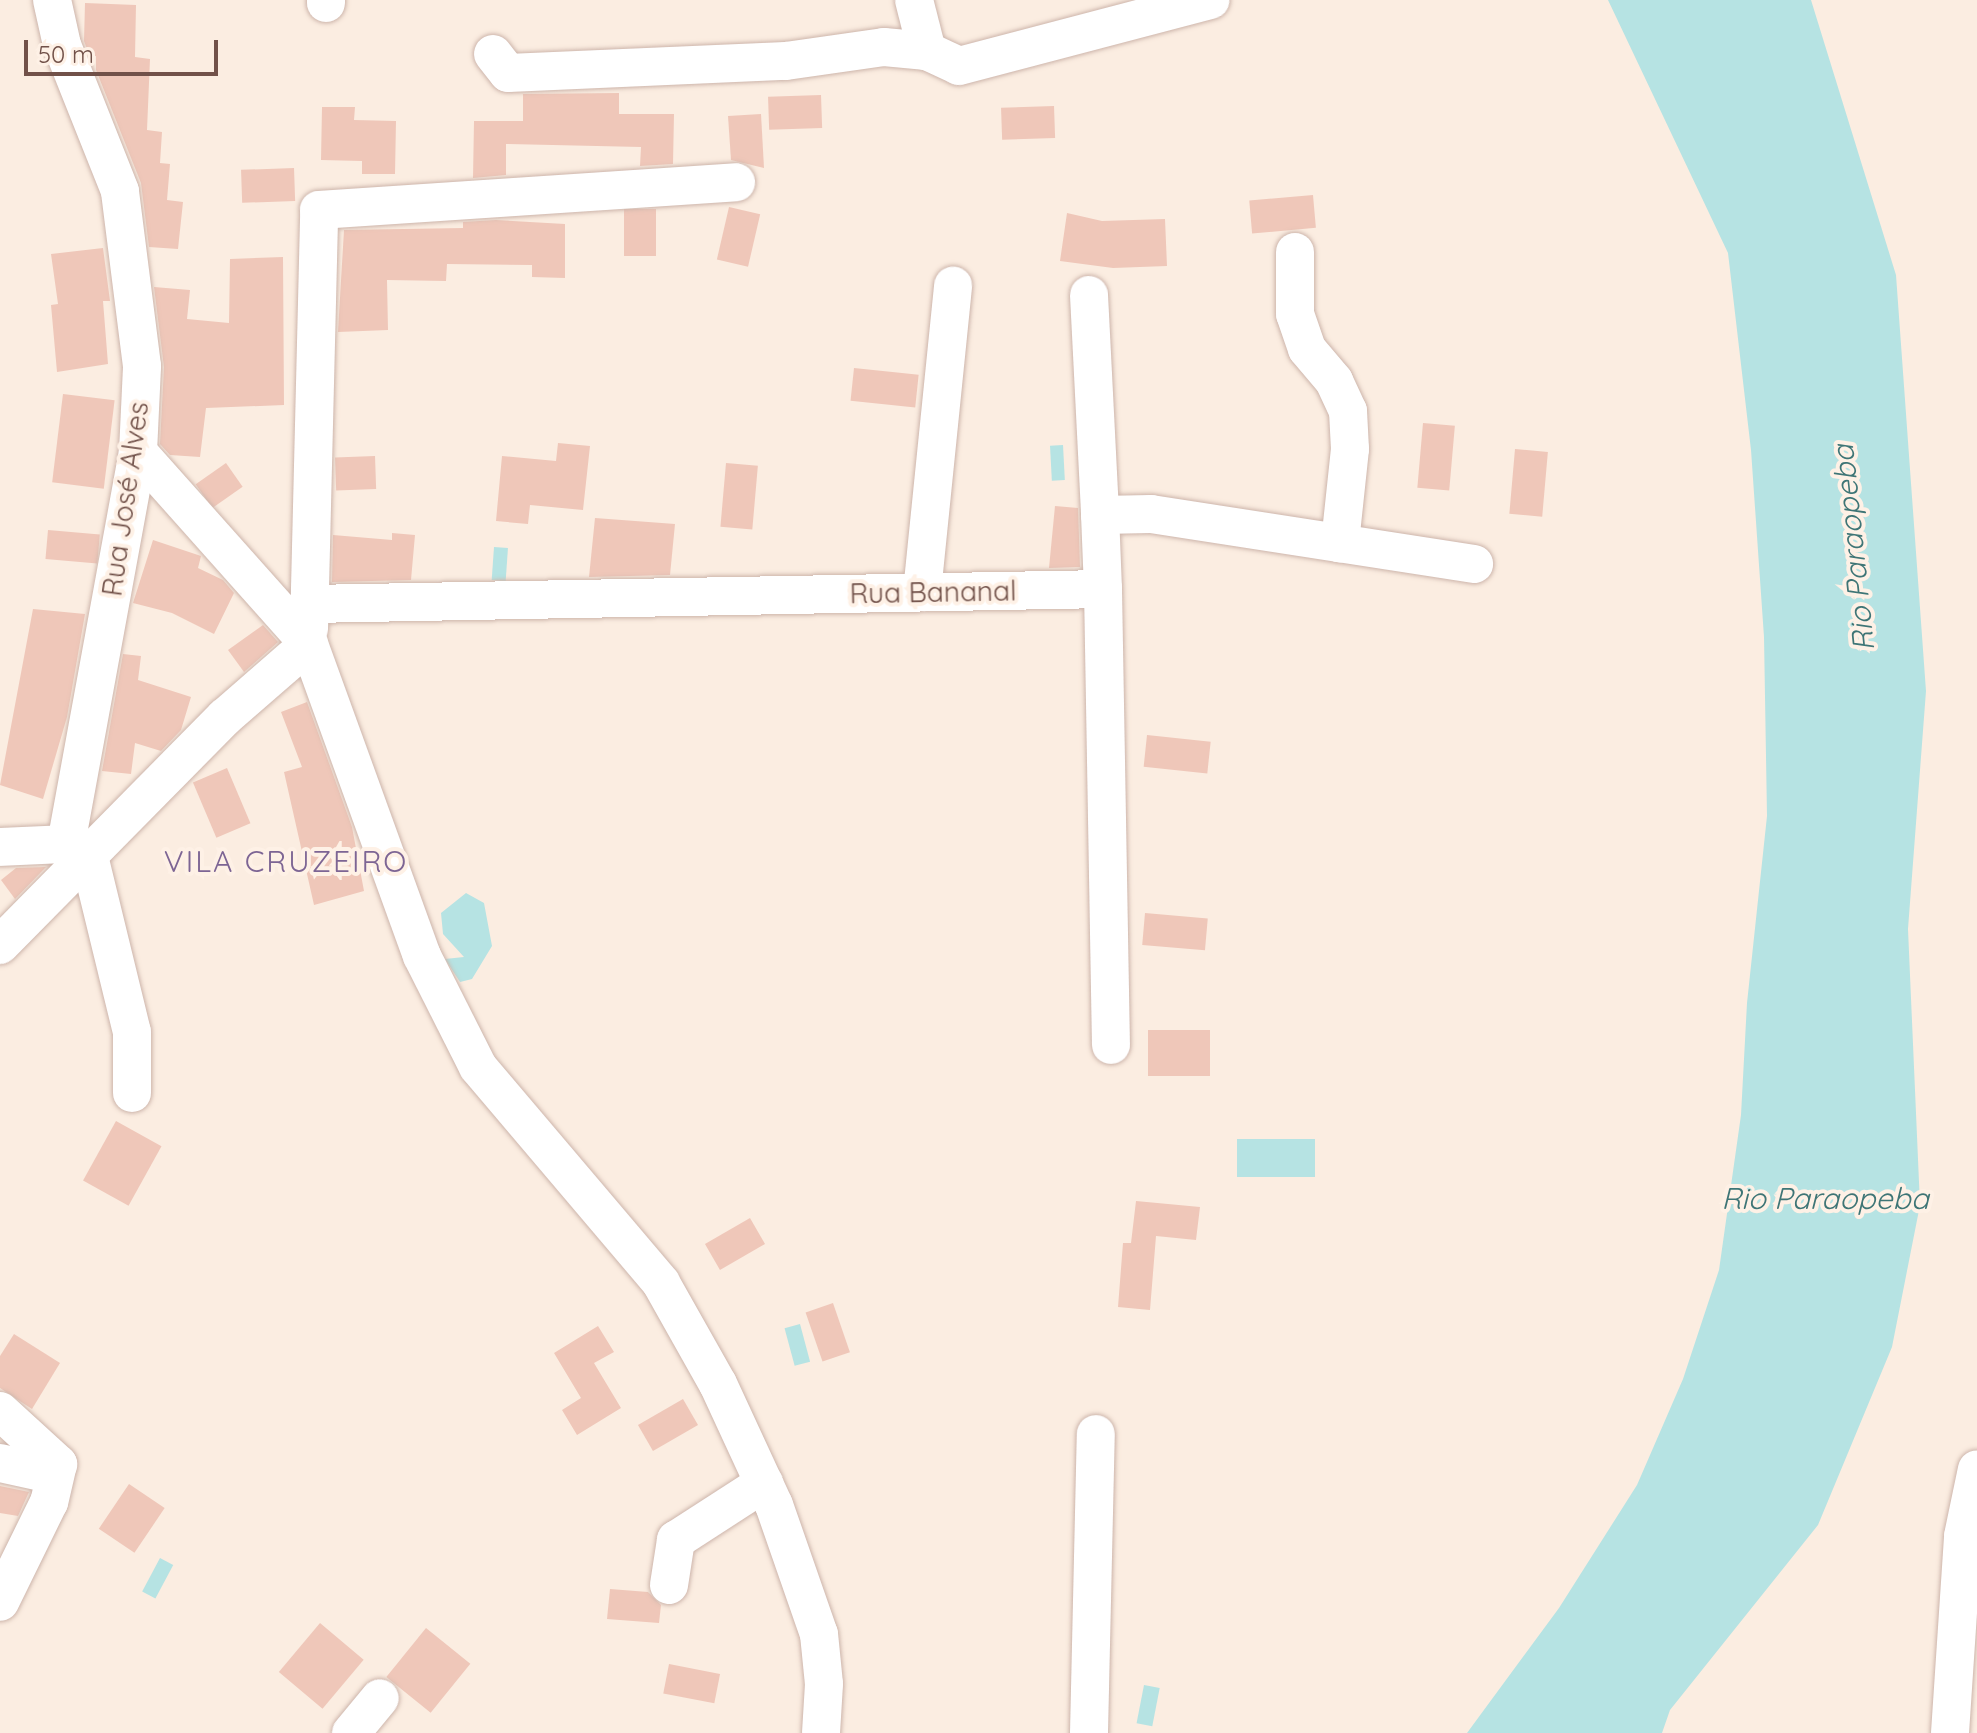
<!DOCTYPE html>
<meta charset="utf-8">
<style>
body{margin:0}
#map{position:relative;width:1977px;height:1733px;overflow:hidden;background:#fbede1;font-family:Quicksand,sans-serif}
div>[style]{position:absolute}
.water>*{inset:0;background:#b6e3e3;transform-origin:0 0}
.building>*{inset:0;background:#efc7b9;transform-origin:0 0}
.roads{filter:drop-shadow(0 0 2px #cdb5ab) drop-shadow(0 0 2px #cdb5ab)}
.minor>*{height:38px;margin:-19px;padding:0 19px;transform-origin:19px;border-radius:19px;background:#fff}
span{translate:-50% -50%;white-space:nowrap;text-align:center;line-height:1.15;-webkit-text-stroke:8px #fef1e6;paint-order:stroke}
.street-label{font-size:28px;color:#715149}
.water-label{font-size:30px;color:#3e7576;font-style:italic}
.neighbourhood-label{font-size:30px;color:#7d6594;letter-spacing:2px}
.scale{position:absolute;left:24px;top:40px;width:194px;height:36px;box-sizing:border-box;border:4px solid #715149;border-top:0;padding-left:10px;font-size:24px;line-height:28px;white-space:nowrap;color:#715149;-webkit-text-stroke:6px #fef1e6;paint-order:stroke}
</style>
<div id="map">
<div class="water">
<i style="clip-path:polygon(1608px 0,1811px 0,1896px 275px,1926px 691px,1908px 929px,1920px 1205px,1892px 1347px,1818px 1525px,1670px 1710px,1662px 1733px,1467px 1733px,1559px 1608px,1637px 1485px,1683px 1379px,1719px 1270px,1741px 1115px,1747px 1003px,1767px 816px,1764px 637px,1751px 450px,1728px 253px)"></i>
<i style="left:1063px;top:445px;width:35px;height:13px;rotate:87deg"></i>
<i style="left:494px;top:547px;width:14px;height:33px;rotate:4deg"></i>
<i style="clip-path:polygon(466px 893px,484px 903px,492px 946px,472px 979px,460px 982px,445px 959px,464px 957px,443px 934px,441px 913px)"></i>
<i style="left:1315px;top:1139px;width:38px;height:78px;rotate:90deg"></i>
<i style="left:800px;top:1324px;width:39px;height:16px;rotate:75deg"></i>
<i style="left:160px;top:1558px;width:15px;height:38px;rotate:28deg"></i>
<i style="left:1144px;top:1685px;width:16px;height:39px;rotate:11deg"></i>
</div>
<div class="building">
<i style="clip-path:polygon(85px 3px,136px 5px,135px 57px,150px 59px,147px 130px,162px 132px,160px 163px,170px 164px,167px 200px,183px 202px,178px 249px,149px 247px,141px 183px,96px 70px,96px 56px,90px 57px,84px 41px)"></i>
<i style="clip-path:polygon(619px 93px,619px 114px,674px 114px,673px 164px,640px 166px,641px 147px,506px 144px,506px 175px,473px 178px,474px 121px,523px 121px,523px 94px)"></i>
<i style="left:821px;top:95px;width:33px;height:53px;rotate:88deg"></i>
<i style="left:1054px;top:106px;width:32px;height:53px;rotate:88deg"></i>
<i style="clip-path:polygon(322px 107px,355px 107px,354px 120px,396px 121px,395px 174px,362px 174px,362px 161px,321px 160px)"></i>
<i style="clip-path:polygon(761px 114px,764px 168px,731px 160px,728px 116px)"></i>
<i style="left:294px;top:168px;width:33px;height:53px;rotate:88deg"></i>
<i style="left:1313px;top:195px;width:33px;height:64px;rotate:85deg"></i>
<i style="left:729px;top:207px;width:32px;height:54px;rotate:13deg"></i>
<i style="left:656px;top:209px;width:47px;height:32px;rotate:90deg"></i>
<i style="clip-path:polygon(1067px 213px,1102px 221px,1165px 219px,1167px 266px,1113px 268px,1060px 261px)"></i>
<i style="clip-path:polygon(496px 220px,565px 224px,565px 278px,532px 277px,532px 265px,447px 264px,446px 281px,387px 280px,388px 330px,338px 332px,344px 230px,463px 228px,463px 222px)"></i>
<i style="clip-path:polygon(103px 248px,110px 301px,103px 301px,108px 364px,57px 372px,51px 305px,58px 304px,51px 254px)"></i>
<i style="clip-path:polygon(283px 257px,284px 405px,206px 408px,200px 457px,170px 455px,160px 444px,164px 367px,154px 287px,190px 290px,187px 319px,229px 323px,230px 259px)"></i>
<i style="left:854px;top:368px;width:65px;height:33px;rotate:6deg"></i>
<i style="left:63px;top:394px;width:52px;height:89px;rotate:7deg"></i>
<i style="left:1423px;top:423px;width:32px;height:65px;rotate:5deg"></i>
<i style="clip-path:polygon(558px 443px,590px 446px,583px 510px,530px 505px,528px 524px,496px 521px,502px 456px,556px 461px)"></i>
<i style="left:1515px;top:449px;width:33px;height:65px;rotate:5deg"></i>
<i style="left:375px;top:456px;width:33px;height:40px;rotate:88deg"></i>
<i style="left:226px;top:463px;width:29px;height:37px;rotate:55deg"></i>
<i style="left:726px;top:463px;width:32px;height:64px;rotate:5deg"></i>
<i style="clip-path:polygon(1055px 506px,1078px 508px,1080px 567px,1049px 568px)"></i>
<i style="clip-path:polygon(595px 518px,675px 524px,670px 575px,589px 577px)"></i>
<i style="left:48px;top:530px;width:52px;height:29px;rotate:5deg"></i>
<i style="clip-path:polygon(392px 533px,415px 535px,411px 580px,332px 582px,333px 535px,392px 540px)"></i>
<i style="clip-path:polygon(153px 540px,201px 556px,198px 568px,223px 580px,234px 593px,214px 634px,172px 613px,133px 603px)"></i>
<i style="clip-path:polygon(33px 609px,85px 614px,67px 717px,43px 799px,0 785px)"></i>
<i style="clip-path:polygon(263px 625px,278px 642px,244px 672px,228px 650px)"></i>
<i style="clip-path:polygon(123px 654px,141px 656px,138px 680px,191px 697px,181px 730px,161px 751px,135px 743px,131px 774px,102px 771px)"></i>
<i style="clip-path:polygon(307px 702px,352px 827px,364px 891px,314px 905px,284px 772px,302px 767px,281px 712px)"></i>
<i style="left:1147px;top:735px;width:64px;height:32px;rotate:6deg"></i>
<i style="left:227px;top:768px;width:60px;height:37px;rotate:67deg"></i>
<i style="clip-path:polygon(46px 867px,15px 899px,1px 880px,16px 868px)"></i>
<i style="left:1145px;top:913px;width:63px;height:32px;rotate:5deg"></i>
<i style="left:1148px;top:1030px;width:62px;height:46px"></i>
<i style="left:116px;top:1121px;width:52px;height:68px;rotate:29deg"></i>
<i style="clip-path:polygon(1136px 1201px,1200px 1207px,1196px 1240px,1156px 1236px,1150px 1310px,1118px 1307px,1123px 1243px,1131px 1243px)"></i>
<i style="left:750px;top:1218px;width:30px;height:52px;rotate:60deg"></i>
<i style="left:833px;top:1303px;width:52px;height:29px;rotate:71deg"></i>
<i style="clip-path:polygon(598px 1326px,614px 1352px,594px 1363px,621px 1408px,577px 1435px,562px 1410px,581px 1398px,554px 1353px)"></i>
<i style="clip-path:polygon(14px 1334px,60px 1363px,32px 1409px,0 1388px,0 1356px)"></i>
<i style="left:683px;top:1399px;width:30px;height:52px;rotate:60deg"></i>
<i style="left:129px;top:1484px;width:43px;height:54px;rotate:34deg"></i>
<i style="clip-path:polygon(0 1486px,29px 1492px,18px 1516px,0 1513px)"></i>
<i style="clip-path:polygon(610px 1589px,648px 1592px,661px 1605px,659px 1623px,607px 1619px)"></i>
<i style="left:320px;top:1623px;width:57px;height:64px;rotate:40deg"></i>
<i style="left:426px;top:1628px;width:57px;height:63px;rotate:39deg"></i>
<i style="left:669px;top:1664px;width:52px;height:30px;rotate:11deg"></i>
</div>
<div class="roads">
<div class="minor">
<i style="left:914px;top:0;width:53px;rotate:75.7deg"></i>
<i style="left:326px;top:3px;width:3px;rotate:-90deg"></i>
<i style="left:493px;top:54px;width:24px;rotate:52deg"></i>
<i style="left:508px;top:73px;width:278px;rotate:-2.5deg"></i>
<i style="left:786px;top:61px;width:99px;rotate:-8.1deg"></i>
<i style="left:884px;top:47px;width:43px;rotate:5.3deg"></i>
<i style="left:927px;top:51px;width:35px;rotate:25deg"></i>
<i style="left:959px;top:66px;width:260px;rotate:-14.7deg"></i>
<i style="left:1295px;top:252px;width:62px;rotate:90deg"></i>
<i style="left:1295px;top:314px;width:37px;rotate:71deg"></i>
<i style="left:1307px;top:349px;width:42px;rotate:49.8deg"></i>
<i style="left:1334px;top:381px;width:33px;rotate:65deg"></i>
<i style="left:1348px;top:411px;width:38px;rotate:87deg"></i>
<i style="left:1350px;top:449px;width:95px;rotate:96.1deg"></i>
<i style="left:1089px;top:295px;width:220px;rotate:87.1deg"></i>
<i style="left:138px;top:452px;width:257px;rotate:48.3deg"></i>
<i style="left:309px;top:644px;width:332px;rotate:70.1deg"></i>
<i style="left:422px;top:956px;width:124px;rotate:63.2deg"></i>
<i style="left:478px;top:1067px;width:283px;rotate:49.7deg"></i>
<i style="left:661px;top:1283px;width:116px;rotate:60.6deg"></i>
<i style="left:718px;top:1384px;width:133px;rotate:65.2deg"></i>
<i style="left:774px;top:1505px;width:137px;rotate:70.8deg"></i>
<i style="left:819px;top:1634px;width:50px;rotate:84.3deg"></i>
<i style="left:824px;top:1684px;width:49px;rotate:93.5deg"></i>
<i style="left:1103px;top:589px;width:456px;rotate:89deg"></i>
<i style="left:922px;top:592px;width:308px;rotate:-84.2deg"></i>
<i style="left:310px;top:604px;width:793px;rotate:-1.08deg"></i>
<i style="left:1103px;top:589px;width:74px;rotate:-92.3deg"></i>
<i style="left:1100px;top:515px;width:51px;rotate:-1.1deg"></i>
<i style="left:1151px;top:514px;width:327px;rotate:8.8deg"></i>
<i style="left:309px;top:629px;width:419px;rotate:-88.6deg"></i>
<i style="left:319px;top:210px;width:418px;rotate:-3.8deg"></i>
<i style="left:0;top:847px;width:66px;rotate:-2.6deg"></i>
<i style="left:66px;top:844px;width:399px;rotate:-79.6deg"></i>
<i style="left:138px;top:452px;width:86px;rotate:-87.3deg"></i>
<i style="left:142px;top:366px;width:176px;rotate:-97.2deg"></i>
<i style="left:120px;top:191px;width:157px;rotate:-111.7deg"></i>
<i style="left:62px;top:45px;width:46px;rotate:-102.5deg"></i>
<i style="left:89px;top:856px;width:181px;rotate:76.3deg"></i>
<i style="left:132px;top:1032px;width:61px;rotate:90deg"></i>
<i style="left:0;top:945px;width:320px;rotate:-45.4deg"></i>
<i style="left:225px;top:717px;width:111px;rotate:-41deg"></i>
<i style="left:0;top:1411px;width:79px;rotate:42.4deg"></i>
<i style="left:58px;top:1464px;width:39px;rotate:103deg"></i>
<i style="left:49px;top:1502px;width:111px;rotate:116.1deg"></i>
<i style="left:0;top:1463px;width:56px;rotate:12.3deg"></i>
<i style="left:669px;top:1585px;width:46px;rotate:-81.2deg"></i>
<i style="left:676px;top:1540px;width:105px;rotate:-32.9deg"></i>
<i style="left:351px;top:1733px;width:45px;rotate:-50.4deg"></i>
<i style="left:1089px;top:1733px;width:299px;rotate:-88.7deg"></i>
<i style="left:1950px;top:1733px;width:197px;rotate:-86.2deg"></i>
<i style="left:1963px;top:1536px;width:68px;rotate:-78.2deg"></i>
</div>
</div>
<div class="street-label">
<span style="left:125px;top:499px;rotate:-82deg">Rua José Alves</span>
<span style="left:933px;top:592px;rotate:-1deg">Rua Bananal</span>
</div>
<div class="water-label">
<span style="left:1853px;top:548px;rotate:-96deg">Rio Paraopeba</span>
<span style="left:1825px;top:1198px">Rio Paraopeba</span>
</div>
<div class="neighbourhood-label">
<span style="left:286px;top:861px">VILA CRUZEIRO</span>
</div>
<div class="scale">50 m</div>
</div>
